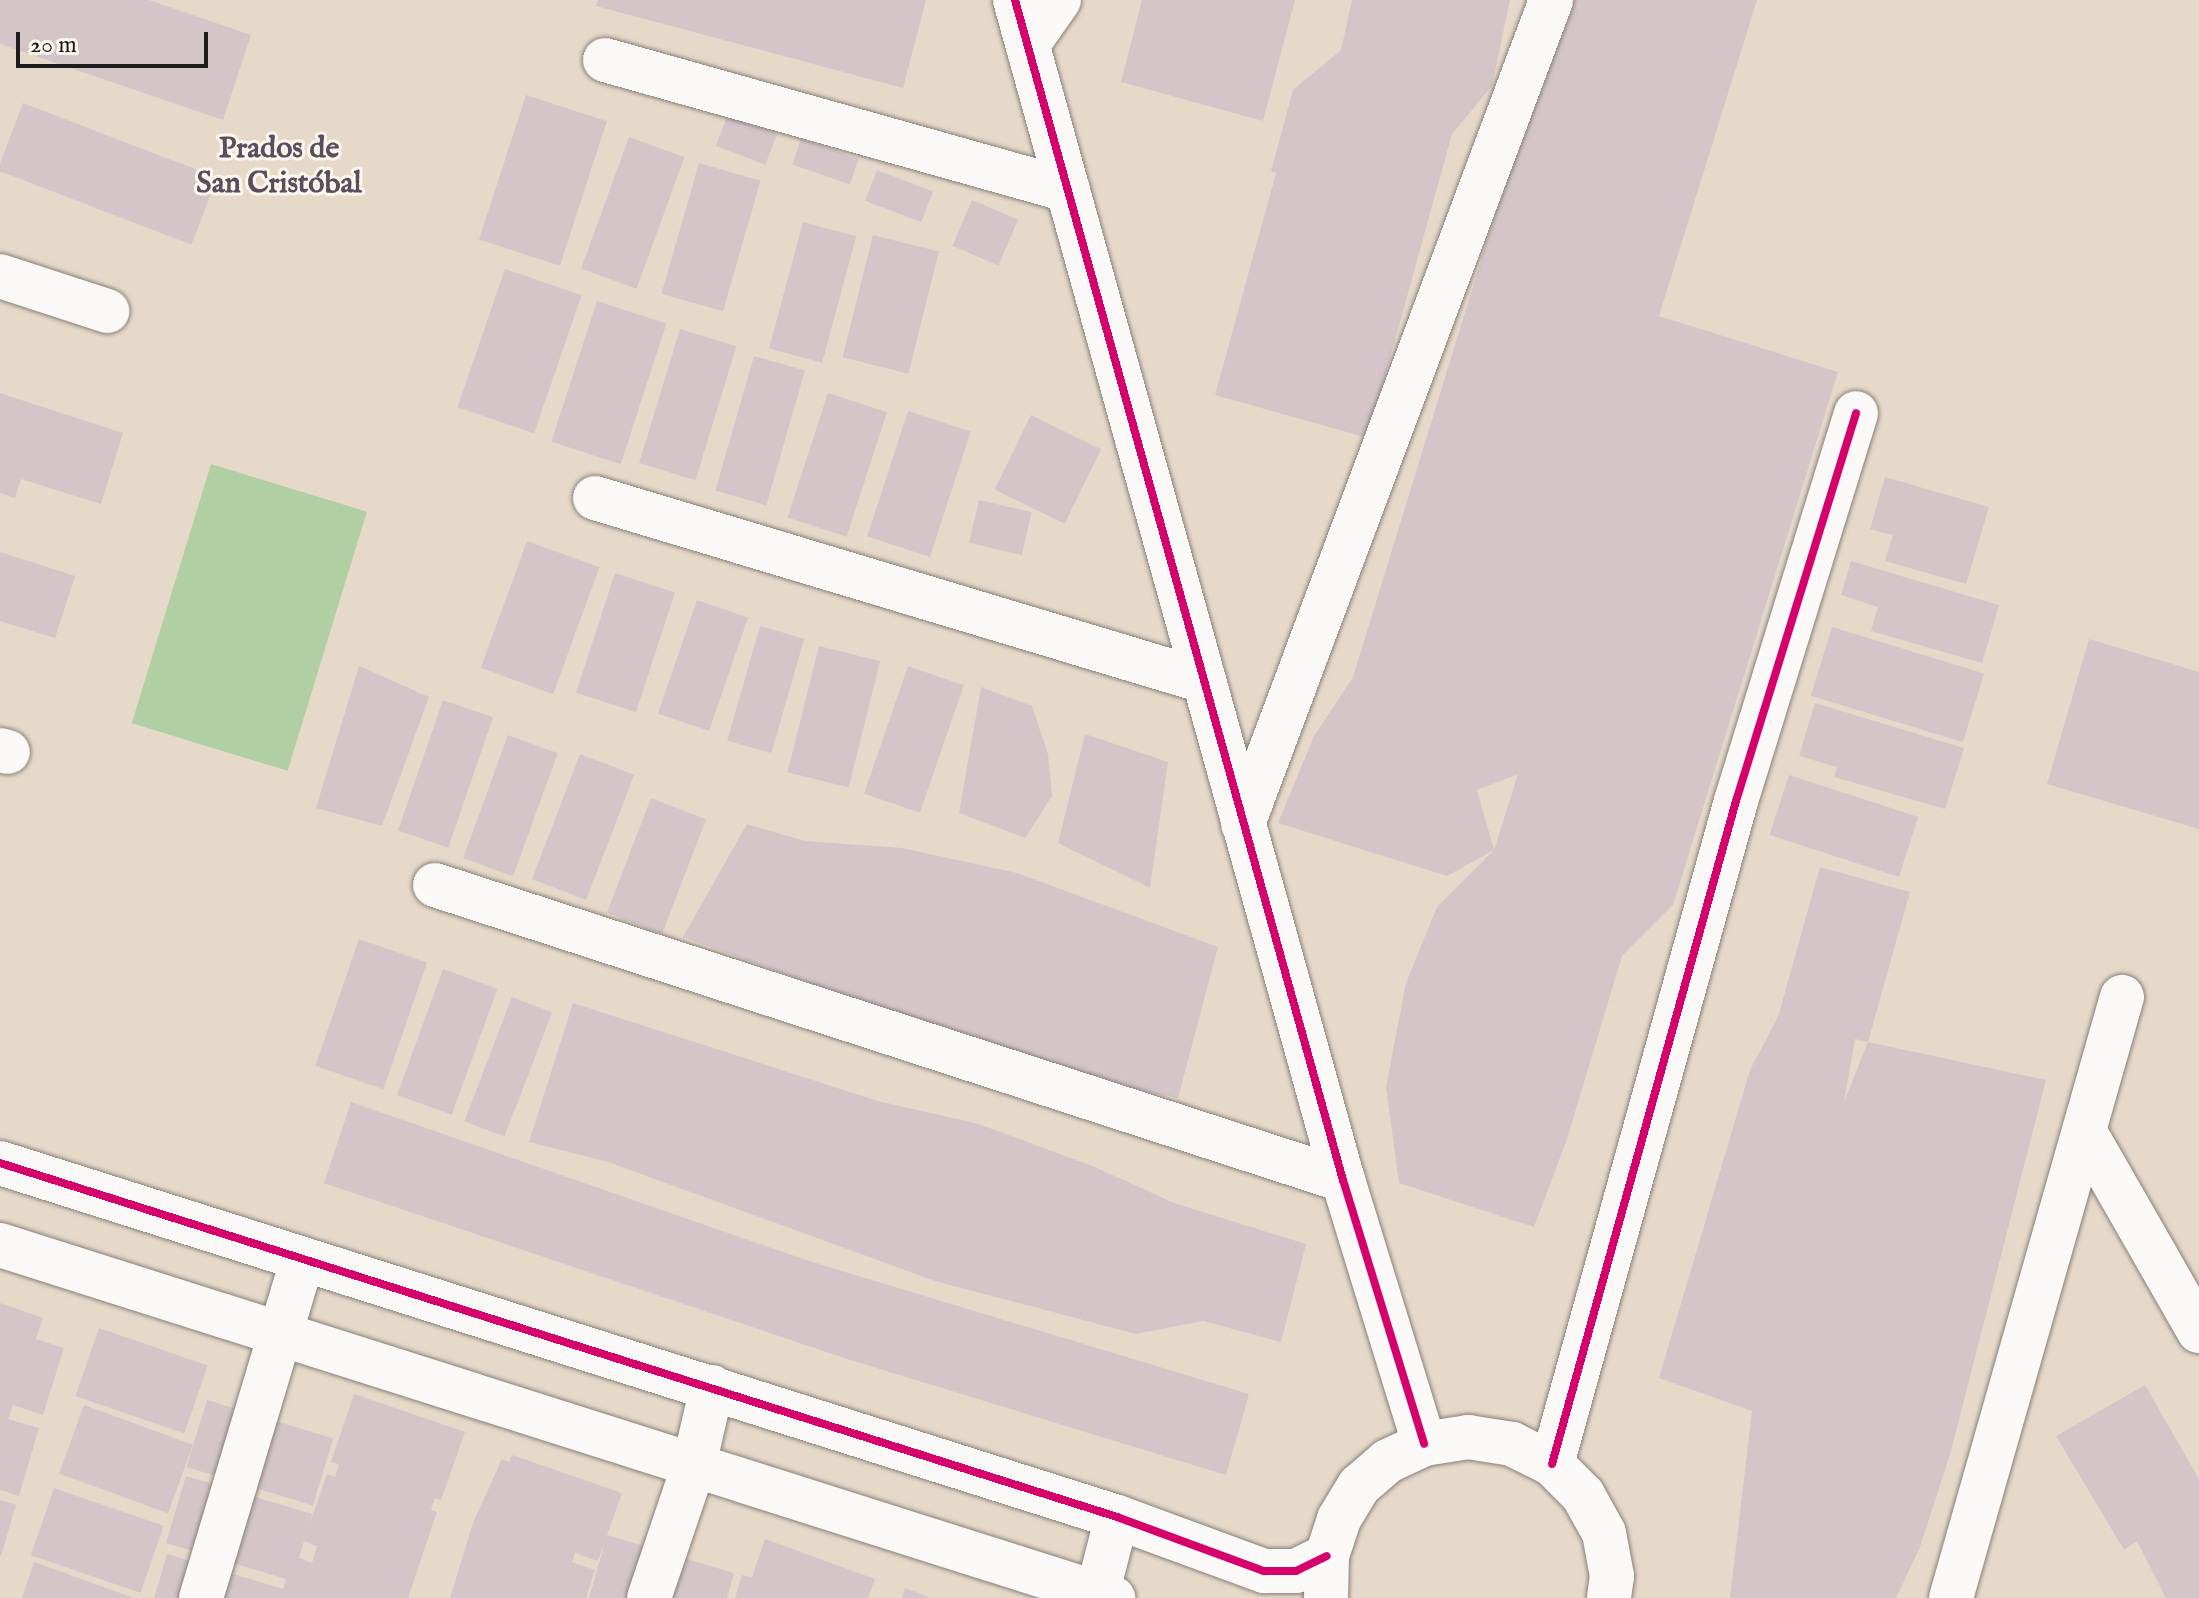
<!DOCTYPE html>
<meta charset="utf-8">
<style>
body{margin:0}
#map{position:relative;width:2199px;height:1598px;overflow:hidden;background:#e6d9ca;font-family:"IM FELL English",serif}
div>[style]{position:absolute}
.green>*{inset:0;background:#b0d0a3;transform-origin:0 0}
.building>*{inset:0;background:#d4c5c9;transform-origin:0 0}
.roads{filter:drop-shadow(0 0 2px #878079) drop-shadow(0 0 2px #878079)}
.street>*{height:44px;margin:-22px;padding:0 22px;transform-origin:22px;border-radius:22px;background:#fbf9f7}
.secondary>*{height:44px;margin:-22px;padding:0 22px;transform-origin:22px;border-radius:22px;background:#fbf9f7}
.cycleway>*{height:8px;margin:-4px;padding:0 4px;transform-origin:4px;border-radius:4px;background:#d6006c}
span{translate:-50% -50%;white-space:nowrap;text-align:center;line-height:1.15;-webkit-text-stroke:6px #fbf7ec;paint-order:stroke}
.neighbourhood-label{font-size:30px;color:#5b4c5e;font-weight:700}
.scale{position:absolute;left:16px;top:32px;width:192px;height:36px;box-sizing:border-box;border:4px solid #1c1c1c;border-top:0;padding-left:10px;font-size:24px;line-height:28px;white-space:nowrap;color:#1c1c1c;-webkit-text-stroke:6px #fbf7ec;paint-order:stroke}
</style>
<div id="map">
<div class="green">
<i style="left:211px;top:464px;width:163px;height:271px;rotate:17deg"></i>
</div>
<div class="building">
<i style="clip-path:polygon(0 0,149px 0,251px 35px,223px 120px,0 44px)"></i>
<i style="clip-path:polygon(598px 0,926px 0,903px 88px,596px 6px)"></i>
<i style="clip-path:polygon(1295px 0,1263px 121px,1121px 82px,1142px 0)"></i>
<i style="clip-path:polygon(1352px 0,1510px 0,1492px 86px,1452px 134px,1368px 438px,1215px 395px,1276px 173px,1271px 171px,1293px 90px,1341px 50px)"></i>
<i style="clip-path:polygon(evenodd,1561px 0,1757px 0,1659px 316px,1838px 372px,1673px 905px,1622px 956px,1567px 1139px,1534px 1227px,1399px 1183px,1386px 1087px,1406px 983px,1437px 907px,1494px 850px,1447px 876px,1278px 823px,1314px 736px,1353px 677px,1561px 0,1518px 774px,1494px 850px,1477px 790px,1518px 774px)"></i>
<i style="left:526px;top:95px;width:85px;height:152px;rotate:18deg"></i>
<i style="left:23px;top:103px;width:208px;height:72px;rotate:21deg"></i>
<i style="left:728px;top:114px;width:53px;height:34px;rotate:21deg"></i>
<i style="left:629px;top:137px;width:59px;height:140px;rotate:20deg"></i>
<i style="left:801px;top:139px;width:61px;height:27px;rotate:19deg"></i>
<i style="left:699px;top:163px;width:64px;height:136px;rotate:16deg"></i>
<i style="left:877px;top:170px;width:60px;height:33px;rotate:21deg"></i>
<i style="left:972px;top:200px;width:50px;height:50px;rotate:23deg"></i>
<i style="left:803px;top:222px;width:55px;height:131px;rotate:15deg"></i>
<i style="left:873px;top:235px;width:68px;height:126px;rotate:14deg"></i>
<i style="left:505px;top:269px;width:81px;height:146px;rotate:19deg"></i>
<i style="left:597px;top:301px;width:73px;height:148px;rotate:18deg"></i>
<i style="left:680px;top:329px;width:59px;height:140px;rotate:17deg"></i>
<i style="left:754px;top:356px;width:53px;height:140px;rotate:16deg"></i>
<i style="clip-path:polygon(0 393px,123px 433px,101px 504px,21px 479px,15px 498px,0 493px)"></i>
<i style="left:828px;top:393px;width:62px;height:131px;rotate:18deg"></i>
<i style="left:908px;top:411px;width:66px;height:132px;rotate:18deg"></i>
<i style="left:1031px;top:415px;width:78px;height:83px;rotate:26deg"></i>
<i style="clip-path:polygon(1885px 477px,1989px 507px,1966px 584px,1885px 561px,1893px 535px,1870px 529px)"></i>
<i style="left:979px;top:500px;width:54px;height:44px;rotate:13deg"></i>
<i style="left:527px;top:541px;width:77px;height:135px;rotate:20deg"></i>
<i style="clip-path:polygon(0 552px,75px 576px,55px 638px,0 621px)"></i>
<i style="clip-path:polygon(1851px 561px,1999px 605px,1982px 663px,1871px 631px,1878px 607px,1841px 595px)"></i>
<i style="left:615px;top:573px;width:63px;height:126px;rotate:18deg"></i>
<i style="left:697px;top:600px;width:54px;height:120px;rotate:19deg"></i>
<i style="left:760px;top:626px;width:46px;height:119px;rotate:16deg"></i>
<i style="left:1832px;top:627px;width:159px;height:72px;rotate:17deg"></i>
<i style="clip-path:polygon(2089px 639px,2199px 672px,2199px 829px,2047px 784px)"></i>
<i style="left:819px;top:646px;width:63px;height:130px;rotate:14deg"></i>
<i style="clip-path:polygon(359px 666px,429px 697px,382px 826px,316px 808px)"></i>
<i style="left:908px;top:666px;width:59px;height:135px;rotate:19deg"></i>
<i style="clip-path:polygon(981px 687px,1032px 706px,1048px 754px,1052px 796px,1025px 838px,959px 813px)"></i>
<i style="left:443px;top:700px;width:53px;height:138px;rotate:19deg"></i>
<i style="clip-path:polygon(1815px 703px,1964px 748px,1945px 809px,1834px 777px,1837px 767px,1799px 756px)"></i>
<i style="clip-path:polygon(1085px 734px,1168px 762px,1150px 888px,1058px 843px)"></i>
<i style="left:508px;top:735px;width:53px;height:131px;rotate:20deg"></i>
<i style="left:580px;top:754px;width:58px;height:134px;rotate:21deg"></i>
<i style="left:1789px;top:775px;width:136px;height:63px;rotate:18deg"></i>
<i style="left:651px;top:798px;width:59px;height:123px;rotate:21deg"></i>
<i style="clip-path:polygon(747px 824px,805px 841px,902px 848px,1017px 873px,1218px 947px,1178px 1098px,1062px 1074px,683px 937px)"></i>
<i style="clip-path:polygon(1820px 867px,1910px 892px,1868px 1042px,1855px 1039px,1844px 1102px,1868px 1042px,2046px 1080px,1951px 1451px,1920px 1547px,1896px 1598px,1730px 1598px,1752px 1411px,1659px 1378px,1750px 1070px,1778px 1017px)"></i>
<i style="left:359px;top:939px;width:72px;height:134px;rotate:19deg"></i>
<i style="left:443px;top:969px;width:58px;height:134px;rotate:20deg"></i>
<i style="left:512px;top:997px;width:43px;height:133px;rotate:21deg"></i>
<i style="clip-path:polygon(573px 1003px,878px 1101px,979px 1124px,1095px 1167px,1174px 1203px,1306px 1244px,1281px 1342px,1203px 1321px,1136px 1334px,935px 1281px,608px 1162px,529px 1142px)"></i>
<i style="clip-path:polygon(351px 1102px,809px 1261px,1249px 1394px,1226px 1475px,847px 1359px,324px 1183px)"></i>
<i style="clip-path:polygon(0 1303px,43px 1318px,36px 1339px,64px 1348px,43px 1415px,13px 1405px,8px 1419px,39px 1428px,19px 1496px,0 1490px)"></i>
<i style="left:99px;top:1328px;width:115px;height:72px;rotate:19deg"></i>
<i style="clip-path:polygon(2145px 1385px,2199px 1479px,2199px 1598px,2166px 1598px,2137px 1541px,2124px 1550px,2056px 1436px)"></i>
<i style="clip-path:polygon(evenodd,354px 1394px,465px 1432px,441px 1500px,435px 1498px,431px 1510px,437px 1512px,408px 1598px,154px 1598px,167px 1554px,283px 1589px,286px 1579px,166px 1543px,186px 1476px,312px 1514px,309px 1526px,327px 1474px,335px 1477px,339px 1465px,331px 1462px,354px 1394px,304px 1541px,317px 1546px,312px 1563px,299px 1558px,304px 1541px)"></i>
<i style="left:207px;top:1400px;width:132px;height:70px;rotate:17deg"></i>
<i style="left:84px;top:1405px;width:116px;height:73px;rotate:20deg"></i>
<i style="clip-path:polygon(512px 1455px,622px 1493px,607px 1535px,734px 1573px,727px 1598px,589px 1598px,606px 1539px,598px 1561px,575px 1553px,572px 1562px,595px 1570px,586px 1598px,450px 1598px,473px 1523px,502px 1459px,509px 1462px)"></i>
<i style="left:54px;top:1488px;width:116px;height:71px;rotate:19deg"></i>
<i style="clip-path:polygon(0 1500px,16px 1505px,1px 1556px,0 1556px)"></i>
<i style="clip-path:polygon(765px 1539px,875px 1579px,868px 1598px,735px 1598px,742px 1575px,752px 1577px)"></i>
<i style="clip-path:polygon(34px 1562px,134px 1598px,22px 1598px)"></i>
<i style="clip-path:polygon(905px 1588px,931px 1598px,902px 1598px)"></i>
</div>
<div class="roads">
<div class="street">
<i style="left:1028px;top:44px;width:54px;rotate:-54.8deg"></i>
<i style="left:605px;top:60px;width:481px;rotate:15.7deg"></i>
<i style="left:0;top:276px;width:113px;rotate:18.1deg"></i>
<i style="left:595px;top:498px;width:636px;rotate:16.73deg"></i>
<i style="left:0;top:750px;width:8px;rotate:14deg"></i>
<i style="left:1243px;top:824px;width:880px;rotate:-69.5deg"></i>
<i style="left:435px;top:885px;width:955px;rotate:18deg"></i>
<i style="left:2086px;top:1134px;width:227px;rotate:60.2deg"></i>
<i style="left:0;top:1163px;width:1172px;rotate:17.58deg"></i>
<i style="left:1117px;top:1517px;width:157px;rotate:20.2deg"></i>
<i style="left:1264px;top:1571px;width:32px"></i>
<i style="left:1296px;top:1571px;width:34px;rotate:-26deg"></i>
<i style="left:0;top:1245px;width:1168px;rotate:17.6deg"></i>
<i style="left:1552px;top:1464px;width:688px;rotate:-74.49deg"></i>
<i style="left:1736px;top:801px;width:406px;rotate:-72.8deg"></i>
<i style="left:201px;top:1598px;width:354px;rotate:-73.3deg"></i>
<i style="left:649px;top:1598px;width:140px;rotate:-71.3deg"></i>
<i style="left:694px;top:1465px;width:80px;rotate:-77deg"></i>
<i style="left:1096px;top:1598px;width:84px;rotate:-75.5deg"></i>
<i style="left:1951px;top:1598px;width:625px;rotate:-74.12deg"></i>
</div>
<div class="secondary">
<i style="left:1015px;top:0;width:1225px;rotate:74.47deg"></i>
<i style="left:1343px;top:1180px;width:276px;rotate:72.9deg"></i>
<i style="left:1326px;top:1598px;width:42px;rotate:-88.6deg"></i>
<i style="left:1327px;top:1556px;width:39px;rotate:-72deg"></i>
<i style="left:1339px;top:1519px;width:39px;rotate:-59deg"></i>
<i style="left:1359px;top:1486px;width:38px;rotate:-41deg"></i>
<i style="left:1388px;top:1461px;width:40px;rotate:-25deg"></i>
<i style="left:1424px;top:1444px;width:45px;rotate:-9deg"></i>
<i style="left:1468px;top:1437px;width:45px;rotate:9deg"></i>
<i style="left:1512px;top:1444px;width:45px;rotate:26.6deg"></i>
<i style="left:1552px;top:1464px;width:44px;rotate:45deg"></i>
<i style="left:1583px;top:1495px;width:43px;rotate:61.1deg"></i>
<i style="left:1604px;top:1533px;width:44px;rotate:79.5deg"></i>
<i style="left:1612px;top:1576px;width:22px;rotate:98deg"></i>
</div>
</div>
<div class="cycleway">
<i style="left:1015px;top:0;width:1225px;rotate:74.47deg"></i>
<i style="left:1343px;top:1180px;width:276px;rotate:72.9deg"></i>
<i style="left:0;top:1163px;width:1172px;rotate:17.58deg"></i>
<i style="left:1117px;top:1517px;width:157px;rotate:20.2deg"></i>
<i style="left:1264px;top:1571px;width:32px"></i>
<i style="left:1296px;top:1571px;width:34px;rotate:-26deg"></i>
<i style="left:1552px;top:1464px;width:688px;rotate:-74.49deg"></i>
<i style="left:1736px;top:801px;width:406px;rotate:-72.8deg"></i>
</div>
<div class="neighbourhood-label">
<span style="left:279px;top:166px">Prados de<br>San Cristóbal</span>
</div>
<div class="scale">20 m</div>
</div>
